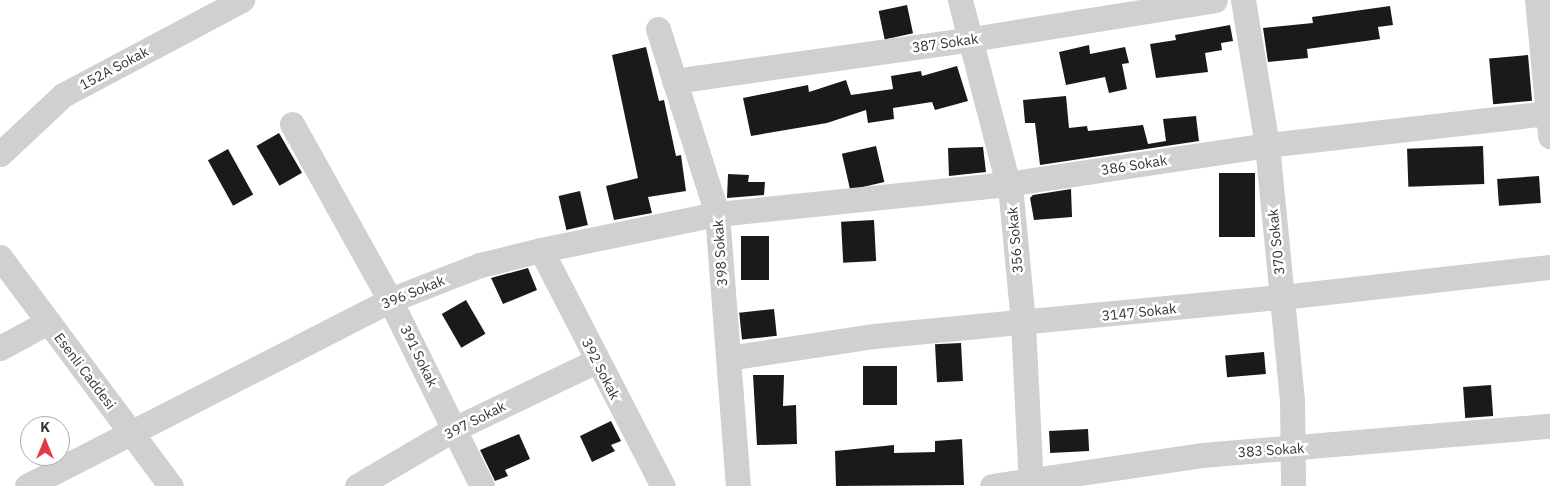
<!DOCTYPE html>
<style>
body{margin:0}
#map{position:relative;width:1550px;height:486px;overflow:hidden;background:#fff;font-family:"IBM Plex Sans",sans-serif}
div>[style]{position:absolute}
.building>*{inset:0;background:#1a1a1a;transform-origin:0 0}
.minor>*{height:25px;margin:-12.5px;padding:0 12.5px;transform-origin:12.5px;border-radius:12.5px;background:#d0d0d0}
span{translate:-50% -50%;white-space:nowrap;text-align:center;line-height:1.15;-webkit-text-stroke:5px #fff;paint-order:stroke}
.street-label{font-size:14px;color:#333}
.north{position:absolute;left:20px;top:416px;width:50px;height:50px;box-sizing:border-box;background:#fff;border:1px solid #adadad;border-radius:50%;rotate:0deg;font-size:14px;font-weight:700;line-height:20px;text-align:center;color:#333}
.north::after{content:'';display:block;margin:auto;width:18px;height:22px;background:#e63946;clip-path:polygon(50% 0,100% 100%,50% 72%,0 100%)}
</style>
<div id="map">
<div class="building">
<i style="left:907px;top:5px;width:29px;height:29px;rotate:78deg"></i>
<i style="clip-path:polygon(1390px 6px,1393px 25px,1378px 27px,1380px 39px,1307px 49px,1308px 58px,1268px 62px,1263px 28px,1313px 23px,1312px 17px)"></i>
<i style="clip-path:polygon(1230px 25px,1233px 41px,1221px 43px,1222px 50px,1205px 53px,1208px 72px,1156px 78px,1150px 44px,1176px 40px,1175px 35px)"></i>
<i style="clip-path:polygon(1089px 45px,1090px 54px,1125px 47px,1129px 63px,1122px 64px,1127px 89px,1109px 93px,1105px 77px,1066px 85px,1059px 52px)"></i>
<i style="clip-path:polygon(646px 47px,659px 101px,664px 100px,676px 156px,681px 155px,686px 191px,648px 197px,652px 213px,614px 220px,606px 186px,638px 178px,612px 55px)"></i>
<i style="left:1528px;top:55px;width:46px;height:39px;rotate:85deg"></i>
<i style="clip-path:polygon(957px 66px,968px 101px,935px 110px,932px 102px,893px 108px,894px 119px,868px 123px,866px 110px,827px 123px,751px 136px,743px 98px,808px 85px,809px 92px,846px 80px,851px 95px,893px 89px,891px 76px,921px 71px,922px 76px)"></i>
<i style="clip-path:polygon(1066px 96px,1069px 128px,1087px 126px,1088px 131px,1143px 125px,1148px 144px,1166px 141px,1163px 119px,1196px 116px,1199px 141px,1040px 165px,1035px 123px,1025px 123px,1023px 100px)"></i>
<i style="left:279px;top:133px;width:46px;height:26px;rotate:60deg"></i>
<i style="left:876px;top:146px;width:37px;height:35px;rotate:77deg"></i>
<i style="left:1483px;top:146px;width:38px;height:76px;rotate:88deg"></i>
<i style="clip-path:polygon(983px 147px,986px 172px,949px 176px,948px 148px)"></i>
<i style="left:228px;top:149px;width:52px;height:23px;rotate:61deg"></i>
<i style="left:1219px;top:173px;width:36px;height:64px"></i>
<i style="clip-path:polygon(728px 174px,749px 175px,748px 182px,765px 182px,764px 195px,727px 198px)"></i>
<i style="left:1539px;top:176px;width:27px;height:42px;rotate:86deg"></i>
<i style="clip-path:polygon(1071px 189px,1072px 217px,1034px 220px,1030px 198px,1033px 195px)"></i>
<i style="left:580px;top:191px;width:35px;height:22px;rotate:77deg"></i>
<i style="left:874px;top:220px;width:41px;height:33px;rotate:87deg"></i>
<i style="left:741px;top:236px;width:28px;height:44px"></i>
<i style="clip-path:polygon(528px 268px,537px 290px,503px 304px,491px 278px)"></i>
<i style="left:466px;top:300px;width:39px;height:28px;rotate:60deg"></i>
<i style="left:774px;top:309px;width:27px;height:35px;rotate:84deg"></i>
<i style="left:961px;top:343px;width:38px;height:26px;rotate:87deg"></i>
<i style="left:1264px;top:352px;width:22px;height:39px;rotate:85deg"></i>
<i style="left:863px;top:366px;width:34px;height:39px"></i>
<i style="clip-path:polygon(753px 375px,784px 375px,783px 406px,796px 405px,797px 444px,757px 445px)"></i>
<i style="left:1491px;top:385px;width:31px;height:28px;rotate:86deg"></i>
<i style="clip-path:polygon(611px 421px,621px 441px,611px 445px,615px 451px,592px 462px,580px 436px)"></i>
<i style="left:1088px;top:429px;width:22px;height:39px;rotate:87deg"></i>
<i style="clip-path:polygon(519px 434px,530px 459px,505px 470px,508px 476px,495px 481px,480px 450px)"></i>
<i style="clip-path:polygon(962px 439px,964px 485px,836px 486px,835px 451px,894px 445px,894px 453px,935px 452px,935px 441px)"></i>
</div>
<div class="minor">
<i style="left:960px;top:0;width:203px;rotate:75.4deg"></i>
<i style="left:1011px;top:196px;width:128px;rotate:84.6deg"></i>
<i style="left:1023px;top:323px;width:163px;rotate:87.2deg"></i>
<i style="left:1243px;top:0;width:147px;rotate:80.6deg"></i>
<i style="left:1267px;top:145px;width:256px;rotate:84.4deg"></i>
<i style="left:1292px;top:400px;width:86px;rotate:89.3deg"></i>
<i style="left:1537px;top:0;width:137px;rotate:84.5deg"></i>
<i style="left:658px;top:29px;width:194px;rotate:72.3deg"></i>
<i style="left:717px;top:214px;width:273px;rotate:85.6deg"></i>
<i style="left:674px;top:81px;width:301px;rotate:-8deg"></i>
<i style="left:972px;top:39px;width:246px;rotate:-9.1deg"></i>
<i style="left:292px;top:124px;width:201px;rotate:60.9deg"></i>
<i style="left:390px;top:300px;width:208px;rotate:63.7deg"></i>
<i style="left:0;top:154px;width:86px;rotate:-43.1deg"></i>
<i style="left:63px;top:95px;width:203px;rotate:-28deg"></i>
<i style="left:541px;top:250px;width:266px;rotate:62.7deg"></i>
<i style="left:0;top:257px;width:286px;rotate:53.3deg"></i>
<i style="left:0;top:348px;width:55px;rotate:-28.4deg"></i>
<i style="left:728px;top:358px;width:148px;rotate:-8.6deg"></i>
<i style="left:874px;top:336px;width:410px;rotate:-5.5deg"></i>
<i style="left:1282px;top:297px;width:270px;rotate:-6.4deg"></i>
<i style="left:27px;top:486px;width:408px;rotate:-27.1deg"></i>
<i style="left:390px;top:300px;width:97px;rotate:-21.3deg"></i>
<i style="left:480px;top:265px;width:63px;rotate:-13.8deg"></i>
<i style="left:541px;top:250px;width:180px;rotate:-11.6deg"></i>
<i style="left:717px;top:214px;width:292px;rotate:-5.9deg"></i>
<i style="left:1007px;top:184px;width:263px;rotate:-8.5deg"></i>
<i style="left:1267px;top:145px;width:285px;rotate:-6.5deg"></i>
<i style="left:357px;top:486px;width:113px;rotate:-30.4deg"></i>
<i style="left:454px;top:429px;width:157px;rotate:-25.6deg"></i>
<i style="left:992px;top:486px;width:212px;rotate:-8.4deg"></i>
<i style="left:1202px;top:455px;width:349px;rotate:-4.8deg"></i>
</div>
<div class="street-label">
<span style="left:945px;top:43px;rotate:-8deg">387 Sokak</span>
<span style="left:114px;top:68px;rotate:-28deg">152A Sokak</span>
<span style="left:1134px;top:165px;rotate:-9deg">386 Sokak</span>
<span style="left:1015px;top:240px;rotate:-95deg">356 Sokak</span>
<span style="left:1276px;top:242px;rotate:-96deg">370 Sokak</span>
<span style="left:720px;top:253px;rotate:-94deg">398 Sokak</span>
<span style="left:413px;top:292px;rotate:-22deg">396 Sokak</span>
<span style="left:1139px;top:312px;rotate:-6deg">3147 Sokak</span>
<span style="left:419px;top:356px;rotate:64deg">391 Sokak</span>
<span style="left:601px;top:369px;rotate:63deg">392 Sokak</span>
<span style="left:85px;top:371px;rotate:53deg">Esenli Caddesi</span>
<span style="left:475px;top:420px;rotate:-27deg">397 Sokak</span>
<span style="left:1271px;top:450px;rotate:-4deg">383 Sokak</span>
</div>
<div class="north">K</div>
</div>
